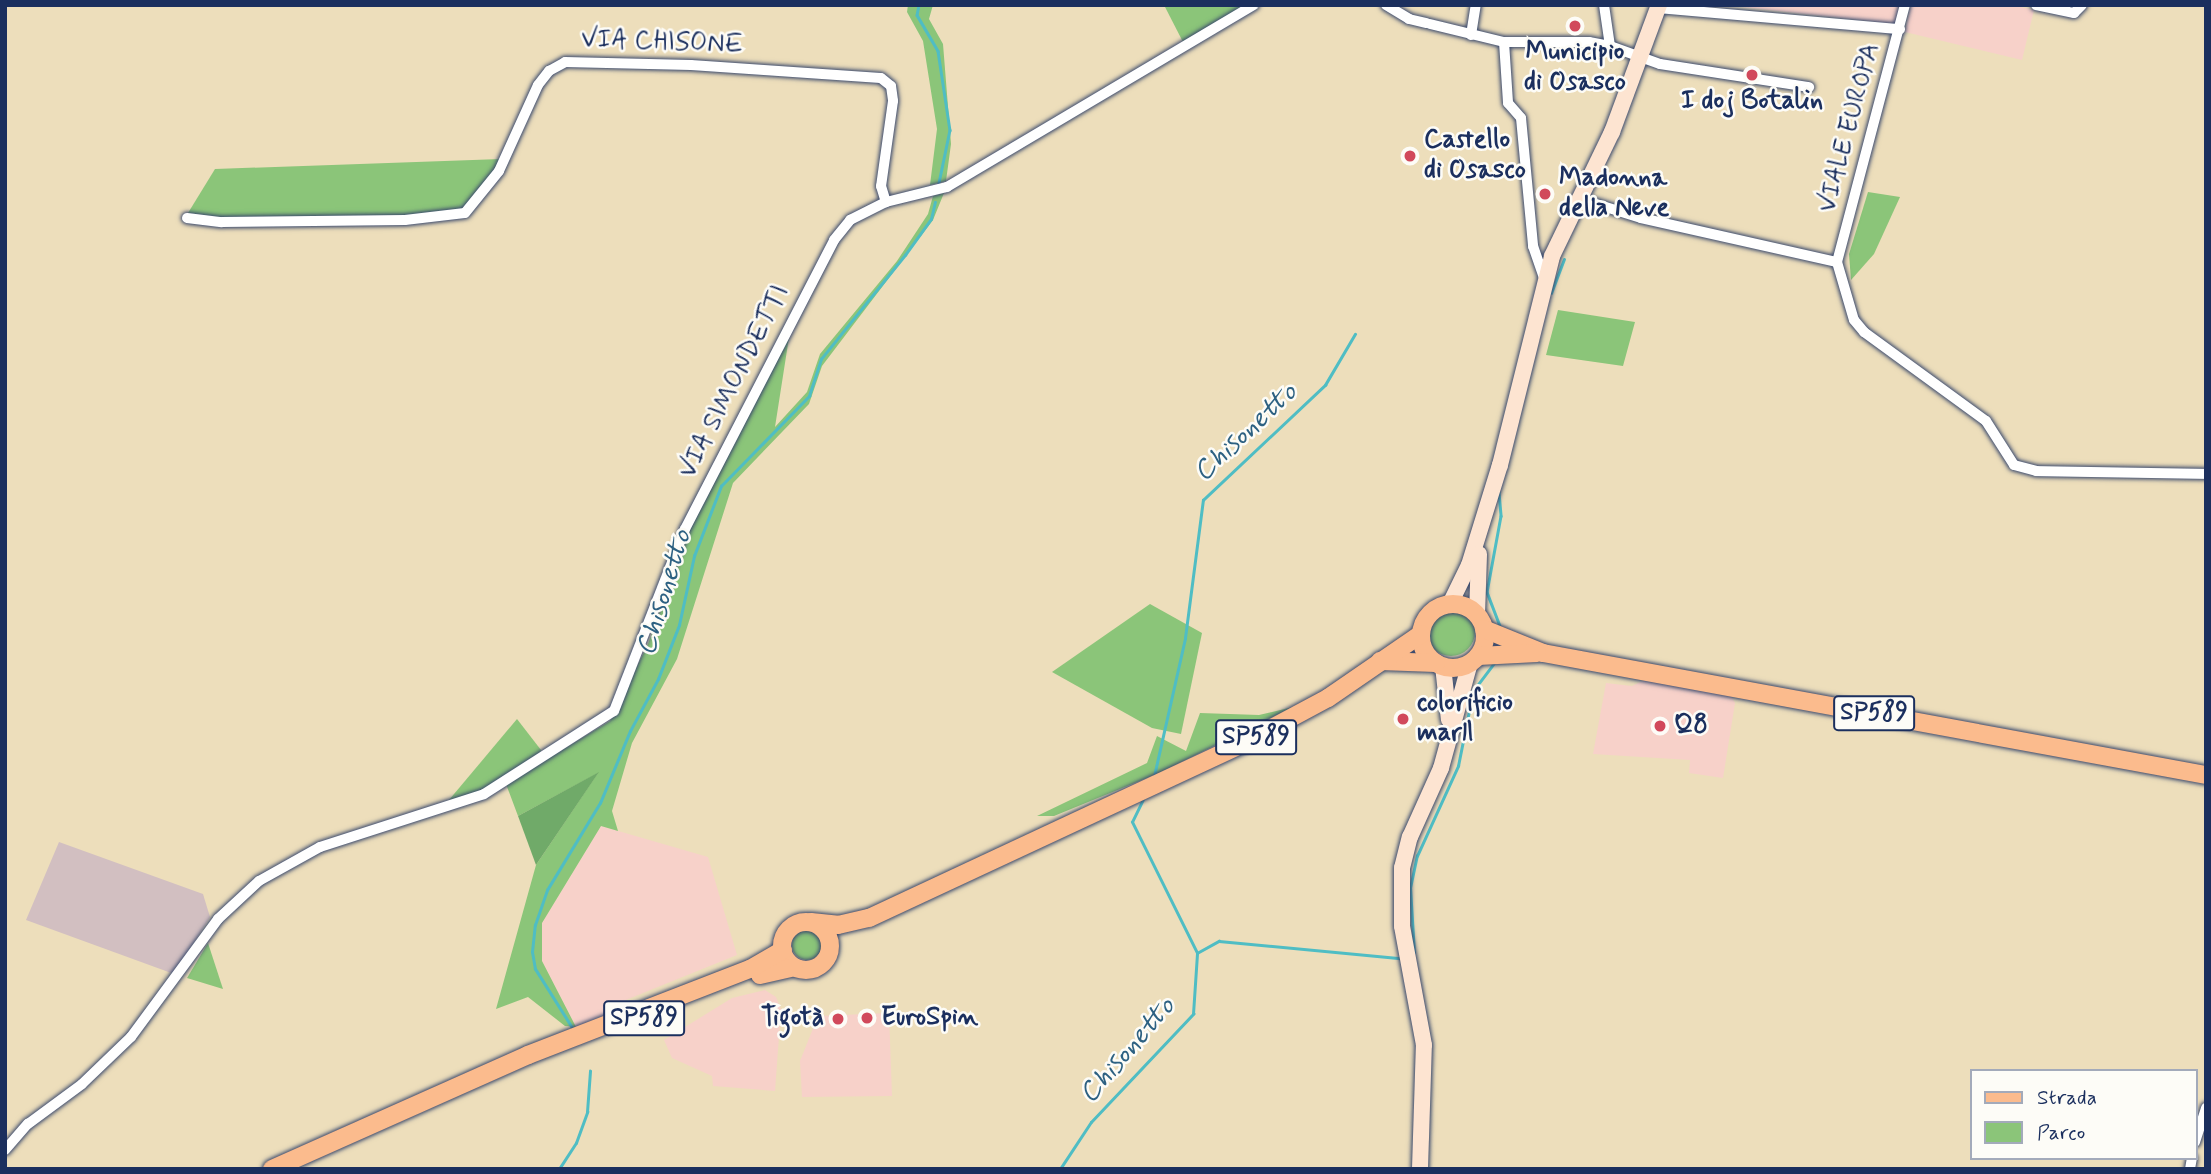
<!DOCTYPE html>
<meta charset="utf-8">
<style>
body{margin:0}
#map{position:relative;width:2211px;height:1174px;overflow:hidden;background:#eddebb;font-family:Mynerve,sans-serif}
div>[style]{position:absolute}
.built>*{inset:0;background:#f7d1c9}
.industrial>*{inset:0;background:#d2bfc1}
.green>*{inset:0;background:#8bc579}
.round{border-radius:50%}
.forest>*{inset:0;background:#70aa69}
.stream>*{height:2.5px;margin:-1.25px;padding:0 1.25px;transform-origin:1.25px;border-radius:1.25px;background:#4fbdc4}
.roads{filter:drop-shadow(0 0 2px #3a496c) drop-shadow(0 0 2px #3a496c)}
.street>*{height:10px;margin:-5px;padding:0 5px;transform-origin:5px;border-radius:5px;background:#fff}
.secondary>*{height:16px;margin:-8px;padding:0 8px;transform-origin:8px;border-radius:8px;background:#fde4d1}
.primary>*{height:18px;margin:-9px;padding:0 9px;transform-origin:9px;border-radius:9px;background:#fbbb8d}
.primary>.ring{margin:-9px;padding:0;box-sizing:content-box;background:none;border:18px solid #fbbb8d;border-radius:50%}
.dots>*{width:19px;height:19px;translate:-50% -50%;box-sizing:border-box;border:4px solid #fdfcf7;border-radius:50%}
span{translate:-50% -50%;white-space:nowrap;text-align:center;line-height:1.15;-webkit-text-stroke:5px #fdfcf7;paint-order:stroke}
.shield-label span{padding:2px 5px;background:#fdfcf7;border:2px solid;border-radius:5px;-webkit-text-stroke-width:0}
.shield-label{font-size:24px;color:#1b2f5e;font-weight:700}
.street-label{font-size:26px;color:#1b2f5e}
.poi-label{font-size:26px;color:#1b2f5e;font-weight:700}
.left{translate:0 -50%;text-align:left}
.right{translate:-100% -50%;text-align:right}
.water-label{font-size:28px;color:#2d6182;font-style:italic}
.frame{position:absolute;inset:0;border:7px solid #1b2f5e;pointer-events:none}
.legend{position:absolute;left:1970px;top:1069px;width:228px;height:91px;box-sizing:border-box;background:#fdfcf7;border:2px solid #a3aaba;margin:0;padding:9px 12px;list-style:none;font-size:21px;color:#1b2f5e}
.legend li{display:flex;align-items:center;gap:14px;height:35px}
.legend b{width:35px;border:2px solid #a3aaba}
</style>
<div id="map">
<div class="built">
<i style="clip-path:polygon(1724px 5px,1900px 5px,1895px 24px)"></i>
<i style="clip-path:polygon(1911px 5px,2012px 5px,2034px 10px,2022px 60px,1905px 32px)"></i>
<i style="clip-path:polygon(1649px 678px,1729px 693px,1735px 703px,1723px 778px,1689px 773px,1690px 760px,1593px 754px,1606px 683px,1632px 686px)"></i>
<i style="clip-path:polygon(601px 826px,708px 857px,737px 955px,611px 1006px,602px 1018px,576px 1027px,542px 961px,542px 923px)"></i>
<i style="clip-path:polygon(765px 990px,776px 997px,781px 1009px,775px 1091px,713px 1086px,712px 1076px,672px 1058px,664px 1040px,732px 998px)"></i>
<i style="clip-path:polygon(889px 1013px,892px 1096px,802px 1097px,800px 1061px,818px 1016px)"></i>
</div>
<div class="industrial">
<i style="clip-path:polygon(59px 842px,203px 894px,210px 917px,174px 974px,26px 920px)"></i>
</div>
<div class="green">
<i style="clip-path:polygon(908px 5px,933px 5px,929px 19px,943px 44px,951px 144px,946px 181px,930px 185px,937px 129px,923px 41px,907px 12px)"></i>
<i style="clip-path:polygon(1164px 5px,1245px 5px,1183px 42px)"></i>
<i style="clip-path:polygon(501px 159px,494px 176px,465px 209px,447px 215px,223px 218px,188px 213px,215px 169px)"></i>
<i style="clip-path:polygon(1868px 192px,1900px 197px,1874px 254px,1851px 280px,1849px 254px)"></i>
<i style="clip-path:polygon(944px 193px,933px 220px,822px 366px,809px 404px,733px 483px,677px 659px,632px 743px,612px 811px,618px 831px,601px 826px,542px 923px,542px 961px,576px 1027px,565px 1026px,528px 997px,496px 1009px,536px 865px,598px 773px,518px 816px,506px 784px,610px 721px,648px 644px,690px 528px,790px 331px,775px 427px,807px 392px,820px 354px,897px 261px,928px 214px,933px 196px)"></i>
<i style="clip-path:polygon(1558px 310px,1635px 322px,1623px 366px,1546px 355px)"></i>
<i style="clip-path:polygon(1150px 604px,1202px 633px,1181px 734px,1152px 728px,1052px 672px)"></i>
<i class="round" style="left:1427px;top:608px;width:48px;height:48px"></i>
<i style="clip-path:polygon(1293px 707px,1159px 773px,1054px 816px,1037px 816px,1147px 763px,1157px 736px,1186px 751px,1200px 713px,1259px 715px)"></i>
<i style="clip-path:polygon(517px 719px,541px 750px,539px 757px,480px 792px,449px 800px)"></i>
<i class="round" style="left:792px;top:930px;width:30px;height:30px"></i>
<i style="clip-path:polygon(208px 943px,223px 989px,187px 978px)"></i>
</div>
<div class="forest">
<i style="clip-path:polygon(599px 772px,536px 865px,518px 816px)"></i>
</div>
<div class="stream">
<i style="left:919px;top:5px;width:10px;rotate:101deg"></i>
<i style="left:917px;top:15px;width:42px;rotate:59.7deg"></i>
<i style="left:938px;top:51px;width:80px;rotate:81.4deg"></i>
<i style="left:950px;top:130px;width:54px;rotate:101.7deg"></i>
<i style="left:1551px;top:293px;width:36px;rotate:-69deg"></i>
<i style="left:1499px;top:492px;width:24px;rotate:85deg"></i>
<i style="left:1501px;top:516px;width:77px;rotate:100.4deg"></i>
<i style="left:1487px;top:592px;width:39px;rotate:69deg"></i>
<i style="left:1154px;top:776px;width:141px;rotate:-77.3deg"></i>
<i style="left:1185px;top:638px;width:139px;rotate:-82.6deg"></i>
<i style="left:1203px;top:500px;width:168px;rotate:-43.3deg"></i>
<i style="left:1325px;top:385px;width:59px;rotate:-59.5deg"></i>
<i style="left:1197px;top:953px;width:25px;rotate:-29deg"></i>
<i style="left:1219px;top:941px;width:182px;rotate:5.4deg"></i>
<i style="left:1414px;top:953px;width:65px;rotate:-93.5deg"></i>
<i style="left:1410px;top:888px;width:33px;rotate:-78deg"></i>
<i style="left:1417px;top:856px;width:99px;rotate:-65.5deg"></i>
<i style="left:1458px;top:766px;width:76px;rotate:-78.7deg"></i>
<i style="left:1473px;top:691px;width:34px;rotate:-53deg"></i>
<i style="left:574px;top:1031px;width:73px;rotate:-122.2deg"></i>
<i style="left:535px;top:969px;width:17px;rotate:-100deg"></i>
<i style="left:532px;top:952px;width:27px;rotate:-84deg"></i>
<i style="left:535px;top:925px;width:37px;rotate:-71deg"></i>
<i style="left:547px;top:890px;width:102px;rotate:-58.7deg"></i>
<i style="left:600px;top:803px;width:78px;rotate:-67.4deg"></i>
<i style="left:630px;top:731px;width:59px;rotate:-61.7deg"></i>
<i style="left:658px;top:679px;width:58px;rotate:-68.7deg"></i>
<i style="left:679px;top:625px;width:71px;rotate:-77.7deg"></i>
<i style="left:694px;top:556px;width:75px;rotate:-68.9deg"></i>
<i style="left:721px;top:486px;width:126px;rotate:-45.6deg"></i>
<i style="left:809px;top:396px;width:39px;rotate:-72deg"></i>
<i style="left:821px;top:359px;width:134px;rotate:-51.1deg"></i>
<i style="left:905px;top:255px;width:44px;rotate:-54.2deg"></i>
<i style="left:931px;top:219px;width:17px;rotate:-77deg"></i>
<i style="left:559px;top:1169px;width:31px;rotate:-57deg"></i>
<i style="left:576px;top:1143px;width:33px;rotate:-70deg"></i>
<i style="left:587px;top:1112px;width:41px;rotate:-85.8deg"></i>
<i style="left:1060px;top:1169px;width:56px;rotate:-56.6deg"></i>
<i style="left:1091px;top:1122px;width:149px;rotate:-46.6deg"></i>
<i style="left:1193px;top:1014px;width:61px;rotate:-86.2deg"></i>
<i style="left:1197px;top:953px;width:146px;rotate:-116.4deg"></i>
<i style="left:1132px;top:822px;width:25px;rotate:-64deg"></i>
</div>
<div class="roads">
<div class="street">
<i style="left:1386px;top:5px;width:27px;rotate:31deg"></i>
<i style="left:1409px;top:19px;width:18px;rotate:13deg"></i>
<i style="left:1604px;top:5px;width:41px;rotate:81.7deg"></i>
<i style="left:1610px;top:46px;width:53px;rotate:19.8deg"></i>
<i style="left:1660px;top:64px;width:151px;rotate:8.8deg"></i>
<i style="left:2036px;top:5px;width:39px;rotate:12deg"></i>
<i style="left:2074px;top:13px;width:11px;rotate:-45deg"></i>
<i style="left:1658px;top:8px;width:243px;rotate:5deg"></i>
<i style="left:1430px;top:24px;width:76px;rotate:13.7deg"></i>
<i style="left:1504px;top:42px;width:85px"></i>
<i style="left:1589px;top:42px;width:21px;rotate:11deg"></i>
<i style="left:1471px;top:35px;width:30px;rotate:-81deg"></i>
<i style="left:1504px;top:42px;width:61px;rotate:86.2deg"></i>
<i style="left:1508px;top:103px;width:20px;rotate:49deg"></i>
<i style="left:1521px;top:118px;width:129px;rotate:84.6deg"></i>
<i style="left:1533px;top:246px;width:37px;rotate:71deg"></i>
<i style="left:1577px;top:198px;width:67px;rotate:17.4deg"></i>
<i style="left:1641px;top:218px;width:201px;rotate:12.7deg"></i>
<i style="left:1837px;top:262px;width:60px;rotate:73.7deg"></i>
<i style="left:1854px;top:320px;width:16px;rotate:50deg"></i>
<i style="left:1864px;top:332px;width:151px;rotate:36.1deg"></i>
<i style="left:1986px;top:421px;width:52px;rotate:57.5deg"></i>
<i style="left:2014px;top:465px;width:23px;rotate:15deg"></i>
<i style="left:2036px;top:471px;width:170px;rotate:1deg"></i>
<i style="left:187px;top:218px;width:35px;rotate:7deg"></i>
<i style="left:222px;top:222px;width:183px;rotate:-0.6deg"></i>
<i style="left:405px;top:220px;width:60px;rotate:-6.7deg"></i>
<i style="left:465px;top:213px;width:54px;rotate:-51deg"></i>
<i style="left:499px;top:171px;width:94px;rotate:-65.6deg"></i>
<i style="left:538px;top:85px;width:18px;rotate:-52deg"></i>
<i style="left:549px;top:71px;width:18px;rotate:-29deg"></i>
<i style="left:565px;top:62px;width:126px;rotate:1.4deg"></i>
<i style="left:691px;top:65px;width:190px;rotate:3.9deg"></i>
<i style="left:881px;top:78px;width:13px;rotate:39deg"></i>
<i style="left:891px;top:86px;width:15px;rotate:82deg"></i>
<i style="left:893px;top:101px;width:86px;rotate:98deg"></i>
<i style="left:881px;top:186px;width:17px;rotate:73deg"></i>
<i style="left:1837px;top:262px;width:266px;rotate:-75.2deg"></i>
<i style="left:2195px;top:1142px;width:36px;rotate:-72deg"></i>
<i style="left:5px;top:1150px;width:35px;rotate:-49deg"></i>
<i style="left:28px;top:1124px;width:67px;rotate:-36.5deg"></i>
<i style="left:82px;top:1084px;width:68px;rotate:-43.8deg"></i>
<i style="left:131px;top:1037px;width:147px;rotate:-53.6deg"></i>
<i style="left:218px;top:919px;width:56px;rotate:-42.8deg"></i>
<i style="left:259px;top:881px;width:70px;rotate:-29.1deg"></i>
<i style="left:320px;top:847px;width:172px;rotate:-17.9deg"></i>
<i style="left:484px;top:794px;width:154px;rotate:-32.6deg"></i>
<i style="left:614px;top:711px;width:195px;rotate:-68.7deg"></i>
<i style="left:685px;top:529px;width:325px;rotate:-62.7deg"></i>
<i style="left:834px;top:240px;width:26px;rotate:-51deg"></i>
<i style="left:850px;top:220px;width:40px;rotate:-26.6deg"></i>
<i style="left:886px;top:202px;width:63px;rotate:-13.8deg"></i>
<i style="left:947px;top:187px;width:357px;rotate:-30.7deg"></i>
<i style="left:2190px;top:1169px;width:11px;rotate:-80deg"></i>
</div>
<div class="secondary">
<i style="left:1450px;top:604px;width:43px;rotate:-64deg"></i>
<i style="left:1469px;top:565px;width:105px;rotate:-72.8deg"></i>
<i style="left:1500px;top:465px;width:215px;rotate:-76deg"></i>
<i style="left:1552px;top:256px;width:138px;rotate:-64.2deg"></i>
<i style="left:1612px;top:132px;width:135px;rotate:-69.7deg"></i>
<i style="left:1477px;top:615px;width:61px;rotate:-88.1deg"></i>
<i style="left:1443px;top:666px;width:54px;rotate:83.7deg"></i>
<i style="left:1420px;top:1169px;width:124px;rotate:-88.2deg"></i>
<i style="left:1424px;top:1045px;width:121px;rotate:-100.5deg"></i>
<i style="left:1402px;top:926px;width:58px;rotate:-90deg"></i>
<i style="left:1402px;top:868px;width:32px;rotate:-76deg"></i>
<i style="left:1410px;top:837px;width:76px;rotate:-65.8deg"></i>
<i style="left:1441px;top:768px;width:109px;rotate:-74.6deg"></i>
</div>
<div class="primary">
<i class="ring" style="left:1421px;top:604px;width:46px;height:46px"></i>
<i style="left:1484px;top:629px;width:64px;rotate:22.1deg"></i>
<i style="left:1543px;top:653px;width:674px;rotate:10.43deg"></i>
<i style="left:1478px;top:656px;width:59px;rotate:-2.9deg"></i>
<i style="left:1380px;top:661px;width:56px;rotate:2deg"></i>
<i style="left:811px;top:922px;width:27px;rotate:6deg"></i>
<i style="left:838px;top:925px;width:32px;rotate:-13deg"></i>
<i style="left:869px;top:918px;width:414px;rotate:-25deg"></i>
<i style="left:1244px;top:743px;width:95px;rotate:-28.2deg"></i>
<i style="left:1328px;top:698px;width:113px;rotate:-34.5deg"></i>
<i class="ring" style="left:782px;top:922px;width:30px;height:30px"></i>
<i style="left:760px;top:975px;width:35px;rotate:-13deg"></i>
<i style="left:272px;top:1169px;width:280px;rotate:-24deg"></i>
<i style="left:528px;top:1055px;width:238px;rotate:-21.2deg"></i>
<i style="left:750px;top:969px;width:38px;rotate:-30deg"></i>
</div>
</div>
<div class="dots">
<i style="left:1575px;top:26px;background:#d1495b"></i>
<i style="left:1752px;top:75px;background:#d1495b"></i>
<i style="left:1410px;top:156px;background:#d1495b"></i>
<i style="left:1545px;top:194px;background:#d1495b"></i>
<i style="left:1403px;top:719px;background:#d1495b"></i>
<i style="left:1660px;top:726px;background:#d1495b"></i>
<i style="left:867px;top:1018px;background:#d1495b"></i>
<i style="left:838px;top:1019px;background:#d1495b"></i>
</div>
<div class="shield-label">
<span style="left:1874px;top:713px">SP589</span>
<span style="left:1256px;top:737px">SP589</span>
<span style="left:644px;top:1018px">SP589</span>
</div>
<div class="street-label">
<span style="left:662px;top:43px;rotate:2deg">VIA CHISONE</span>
<span style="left:1850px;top:128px;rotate:-75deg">VIALE EUROPA</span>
<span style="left:735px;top:382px;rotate:-63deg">VIA SIMONDETTI</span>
</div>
<div class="poi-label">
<span style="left:1575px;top:68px">Municipio<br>di Osasco</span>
<span style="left:1752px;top:102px">I doj Botalin</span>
<span class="left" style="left:1424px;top:156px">Castello<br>di Osasco</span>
<span class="left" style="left:1559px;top:194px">Madonna<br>della Neve</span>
<span class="left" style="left:1417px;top:719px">colorificio<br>marll</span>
<span class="left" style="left:1674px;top:726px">Q8</span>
<span class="left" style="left:881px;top:1018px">EuroSpin</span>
<span class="right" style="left:824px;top:1019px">Tigotà</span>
</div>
<div class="water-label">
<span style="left:1246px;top:433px;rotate:-43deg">Chisonetto</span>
<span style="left:665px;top:593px;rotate:-73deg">Chisonetto</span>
<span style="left:1128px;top:1051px;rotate:-49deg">Chisonetto</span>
</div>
<div class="frame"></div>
<ul class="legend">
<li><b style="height:9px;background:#fbbb8d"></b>Strada</li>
<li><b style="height:19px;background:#8bc579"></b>Parco</li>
</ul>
</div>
